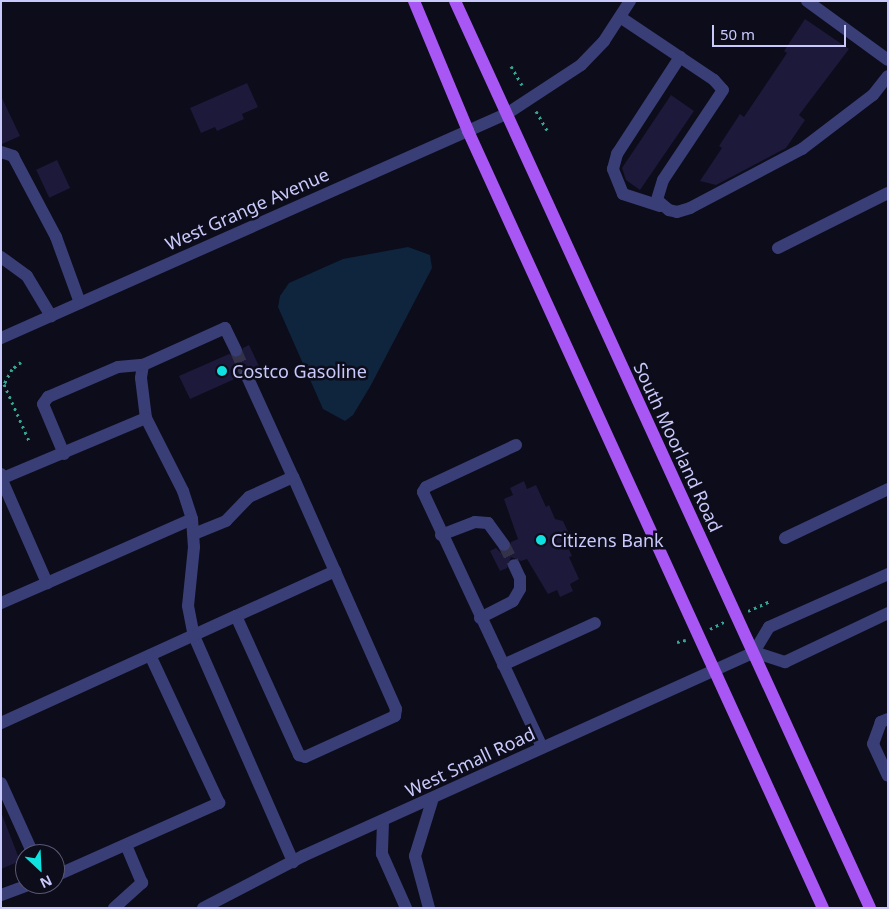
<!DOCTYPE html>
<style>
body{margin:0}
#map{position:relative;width:889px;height:909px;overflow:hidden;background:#0d0c1b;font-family:"Noto Sans",sans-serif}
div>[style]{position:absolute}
.water>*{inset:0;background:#0e253d}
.building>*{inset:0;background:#1c193a;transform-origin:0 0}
.minor-tunnel>*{height:12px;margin-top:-6px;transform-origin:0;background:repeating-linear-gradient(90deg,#333248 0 12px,transparent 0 18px)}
.path>*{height:3px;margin-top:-1.5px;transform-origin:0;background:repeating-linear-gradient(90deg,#33a592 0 2.5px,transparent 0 6.5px)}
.minor>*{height:12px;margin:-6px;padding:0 6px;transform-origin:6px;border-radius:6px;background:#393e77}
.major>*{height:12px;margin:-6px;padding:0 6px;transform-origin:6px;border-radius:6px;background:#a857f5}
.dots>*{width:14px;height:14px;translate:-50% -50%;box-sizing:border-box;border:2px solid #0d0c1b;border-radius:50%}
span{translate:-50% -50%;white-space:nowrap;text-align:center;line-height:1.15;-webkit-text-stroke:5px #0d0c1b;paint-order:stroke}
.street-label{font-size:18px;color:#c9c9fc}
.poi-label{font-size:18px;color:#c9c9fc}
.left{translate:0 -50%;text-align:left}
.frame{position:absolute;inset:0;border:2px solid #c9c9fc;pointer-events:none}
.north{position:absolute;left:15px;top:844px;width:50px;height:50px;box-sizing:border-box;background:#0d0c1b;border:1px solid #585875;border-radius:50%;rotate:155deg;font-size:14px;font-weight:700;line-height:20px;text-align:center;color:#c9c9fc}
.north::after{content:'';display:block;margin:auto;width:18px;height:22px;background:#0ee3e1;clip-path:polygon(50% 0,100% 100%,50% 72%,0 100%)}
.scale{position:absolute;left:712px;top:25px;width:134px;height:22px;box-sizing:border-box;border:2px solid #c9c9fc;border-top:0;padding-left:6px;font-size:15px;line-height:18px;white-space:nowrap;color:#c9c9fc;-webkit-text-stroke:4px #0d0c1b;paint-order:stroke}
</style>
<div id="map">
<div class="water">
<i style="clip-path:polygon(408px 247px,430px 255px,432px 268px,371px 385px,353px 415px,345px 421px,323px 409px,278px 307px,280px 296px,289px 283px,343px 259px)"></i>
</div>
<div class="building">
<i style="clip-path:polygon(805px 19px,849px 49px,799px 115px,805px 120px,786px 148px,716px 185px,700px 181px,722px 148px,719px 146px,740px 114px,744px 117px,787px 53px,784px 51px)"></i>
<i style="clip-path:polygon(247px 83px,258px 107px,242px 114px,244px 119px,217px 131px,215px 127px,201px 133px,190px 108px)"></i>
<i style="clip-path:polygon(671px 95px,694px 111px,640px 190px,626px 180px,622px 168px)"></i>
<i style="clip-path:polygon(1px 96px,20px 136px,2px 144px,1px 144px)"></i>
<i style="left:57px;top:160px;width:31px;height:23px;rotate:65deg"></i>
<i style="clip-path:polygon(249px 345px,260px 368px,253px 371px,243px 366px,239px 377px,190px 399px,179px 376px,229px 354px,239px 358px,243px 348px)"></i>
<i style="clip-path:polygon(524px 481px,527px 489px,536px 485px,546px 507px,549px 505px,555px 519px,563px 521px,570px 536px,566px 543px,572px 556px,569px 557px,579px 579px,570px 584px,573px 591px,560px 597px,557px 590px,548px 594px,527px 559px,521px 561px,511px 557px,507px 568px,500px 571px,490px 551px,496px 548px,501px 553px,508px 552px,511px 542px,518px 539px,504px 499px,513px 495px,510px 488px)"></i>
<i style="clip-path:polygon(1px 812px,20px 861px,1px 869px)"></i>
</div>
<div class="minor-tunnel">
<i style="left:236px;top:351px;width:25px;rotate:67deg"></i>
<i style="left:504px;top:545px;width:22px;rotate:63deg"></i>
</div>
<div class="path">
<i style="left:511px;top:66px;width:22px;rotate:60deg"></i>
<i style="left:536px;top:111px;width:24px;rotate:60deg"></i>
<i style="left:21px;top:362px;width:11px;rotate:142deg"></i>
<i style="left:12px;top:369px;width:17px;rotate:118deg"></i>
<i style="left:4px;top:384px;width:64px;rotate:66.2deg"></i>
<i style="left:748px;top:611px;width:24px;rotate:-24deg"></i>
<i style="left:710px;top:629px;width:16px;rotate:-27deg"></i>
<i style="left:677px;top:642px;width:9px;rotate:-13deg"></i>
</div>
<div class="minor">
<i style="left:807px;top:1px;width:100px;rotate:36.1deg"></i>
<i style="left:620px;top:17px;width:113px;rotate:33.8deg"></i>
<i style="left:714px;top:80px;width:13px;rotate:48deg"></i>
<i style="left:723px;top:90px;width:108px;rotate:123.7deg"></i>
<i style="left:663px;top:180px;width:21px;rotate:107deg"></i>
<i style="left:657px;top:200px;width:16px;rotate:40deg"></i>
<i style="left:669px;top:210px;width:8px;rotate:14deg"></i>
<i style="left:677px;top:212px;width:14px;rotate:-17deg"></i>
<i style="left:690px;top:208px;width:127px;rotate:-27.8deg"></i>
<i style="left:802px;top:149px;width:89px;rotate:-37.3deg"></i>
<i style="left:873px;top:95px;width:24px;rotate:-52deg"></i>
<i style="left:1px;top:152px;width:13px;rotate:18deg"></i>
<i style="left:13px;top:156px;width:92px;rotate:62deg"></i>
<i style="left:56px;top:237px;width:70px;rotate:70deg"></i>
<i style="left:660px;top:206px;width:39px;rotate:-162deg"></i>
<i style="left:623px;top:194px;width:27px;rotate:-112deg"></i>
<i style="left:613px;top:169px;width:16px;rotate:-75deg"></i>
<i style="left:617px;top:154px;width:116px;rotate:-57deg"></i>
<i style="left:778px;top:248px;width:123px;rotate:-26.6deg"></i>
<i style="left:1px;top:257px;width:32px;rotate:36deg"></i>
<i style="left:27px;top:276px;width:47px;rotate:59deg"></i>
<i style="left:1px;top:338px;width:555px;rotate:-23.93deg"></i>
<i style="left:508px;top:113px;width:87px;rotate:-33.3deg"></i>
<i style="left:581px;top:65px;width:33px;rotate:-46deg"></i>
<i style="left:604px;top:41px;width:48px;rotate:-57deg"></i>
<i style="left:143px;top:365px;width:13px;rotate:99deg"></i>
<i style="left:141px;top:378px;width:40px;rotate:82.9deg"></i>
<i style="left:246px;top:374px;width:113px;rotate:65.5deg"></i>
<i style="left:516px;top:445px;width:99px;rotate:155deg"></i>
<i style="left:426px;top:487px;width:6px;rotate:121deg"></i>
<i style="left:423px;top:492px;width:281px;rotate:65deg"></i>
<i style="left:64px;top:454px;width:54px;rotate:-112.8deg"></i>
<i style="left:43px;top:404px;width:9px;rotate:-54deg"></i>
<i style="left:48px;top:397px;width:76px;rotate:-23.2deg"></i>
<i style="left:118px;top:367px;width:25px;rotate:-5deg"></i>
<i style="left:143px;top:365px;width:90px;rotate:-24.3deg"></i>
<i style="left:225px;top:328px;width:25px;rotate:64deg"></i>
<i style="left:1px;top:474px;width:4px;rotate:63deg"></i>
<i style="left:3px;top:478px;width:155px;rotate:-22.8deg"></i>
<i style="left:146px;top:418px;width:82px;rotate:63.1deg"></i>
<i style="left:183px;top:491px;width:29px;rotate:72deg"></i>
<i style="left:192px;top:519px;width:28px;rotate:86deg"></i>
<i style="left:194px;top:547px;width:59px;rotate:95.8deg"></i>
<i style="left:188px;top:606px;width:31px;rotate:79deg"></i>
<i style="left:194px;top:636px;width:247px;rotate:66.3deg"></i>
<i style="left:1px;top:478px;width:115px;rotate:66.3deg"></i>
<i style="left:47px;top:583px;width:158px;rotate:-23.8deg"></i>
<i style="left:441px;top:535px;width:36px;rotate:-21deg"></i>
<i style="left:475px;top:522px;width:13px;rotate:4deg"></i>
<i style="left:488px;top:523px;width:27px;rotate:54deg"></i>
<i style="left:785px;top:538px;width:114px;rotate:-25.4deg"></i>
<i style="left:1px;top:603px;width:50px;rotate:-23.5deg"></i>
<i style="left:236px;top:616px;width:109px;rotate:-24.4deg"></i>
<i style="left:480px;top:618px;width:37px;rotate:-27deg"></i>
<i style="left:513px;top:601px;width:14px;rotate:-60deg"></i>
<i style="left:520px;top:589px;width:11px;rotate:-90deg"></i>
<i style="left:520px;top:578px;width:14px;rotate:-115deg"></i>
<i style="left:754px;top:652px;width:29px;rotate:-59deg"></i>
<i style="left:769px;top:627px;width:130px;rotate:-24deg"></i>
<i style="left:754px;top:652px;width:33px;rotate:18deg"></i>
<i style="left:785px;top:662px;width:114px;rotate:-25.4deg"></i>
<i style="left:503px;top:665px;width:101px;rotate:-24.5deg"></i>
<i style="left:888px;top:719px;width:8px;rotate:157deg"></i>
<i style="left:881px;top:722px;width:23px;rotate:110deg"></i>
<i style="left:873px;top:744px;width:35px;rotate:65deg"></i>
<i style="left:1px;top:723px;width:258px;rotate:-24.5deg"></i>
<i style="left:236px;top:616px;width:153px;rotate:65.6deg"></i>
<i style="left:299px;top:755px;width:6px;rotate:18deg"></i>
<i style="left:305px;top:757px;width:99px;rotate:-24.5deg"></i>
<i style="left:395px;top:716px;width:7px;rotate:-82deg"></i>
<i style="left:396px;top:709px;width:254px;rotate:-113.9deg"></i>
<i style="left:293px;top:477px;width:48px;rotate:155.6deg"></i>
<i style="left:249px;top:497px;width:33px;rotate:134deg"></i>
<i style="left:226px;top:521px;width:35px;rotate:158deg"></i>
<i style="left:1px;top:783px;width:78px;rotate:65.7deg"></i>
<i style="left:383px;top:822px;width:32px;rotate:92deg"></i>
<i style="left:382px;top:854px;width:59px;rotate:66deg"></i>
<i style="left:55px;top:876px;width:180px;rotate:-24deg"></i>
<i style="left:219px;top:803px;width:163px;rotate:-115deg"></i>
<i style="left:1px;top:895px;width:33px;rotate:-20deg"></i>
<i style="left:114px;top:908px;width:38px;rotate:-42deg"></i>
<i style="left:142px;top:883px;width:41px;rotate:-112.8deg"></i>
<i style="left:203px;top:908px;width:113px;rotate:-27.5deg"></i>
<i style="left:303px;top:856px;width:495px;rotate:-24.3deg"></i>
<i style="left:429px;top:908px;width:54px;rotate:-105.1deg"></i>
<i style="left:415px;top:856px;width:61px;rotate:-72.8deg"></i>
</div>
<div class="major">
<i style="left:414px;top:1px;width:141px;rotate:67.4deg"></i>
<i style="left:468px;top:131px;width:854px;rotate:65.45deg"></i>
<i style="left:455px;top:1px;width:997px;rotate:65.41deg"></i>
</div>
<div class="dots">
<i style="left:222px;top:371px;background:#0ee3e1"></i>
<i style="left:541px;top:540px;background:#0ee3e1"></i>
</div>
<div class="street-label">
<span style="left:247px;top:209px;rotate:-24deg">West Grange Avenue</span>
<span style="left:678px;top:447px;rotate:65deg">South Moorland Road</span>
<span style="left:470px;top:762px;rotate:-25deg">West Small Road</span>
</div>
<div class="poi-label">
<span class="left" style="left:232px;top:371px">Costco Gasoline</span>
<span class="left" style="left:551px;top:540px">Citizens Bank</span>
</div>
<div class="frame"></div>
<div class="north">N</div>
<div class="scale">50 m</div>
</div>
